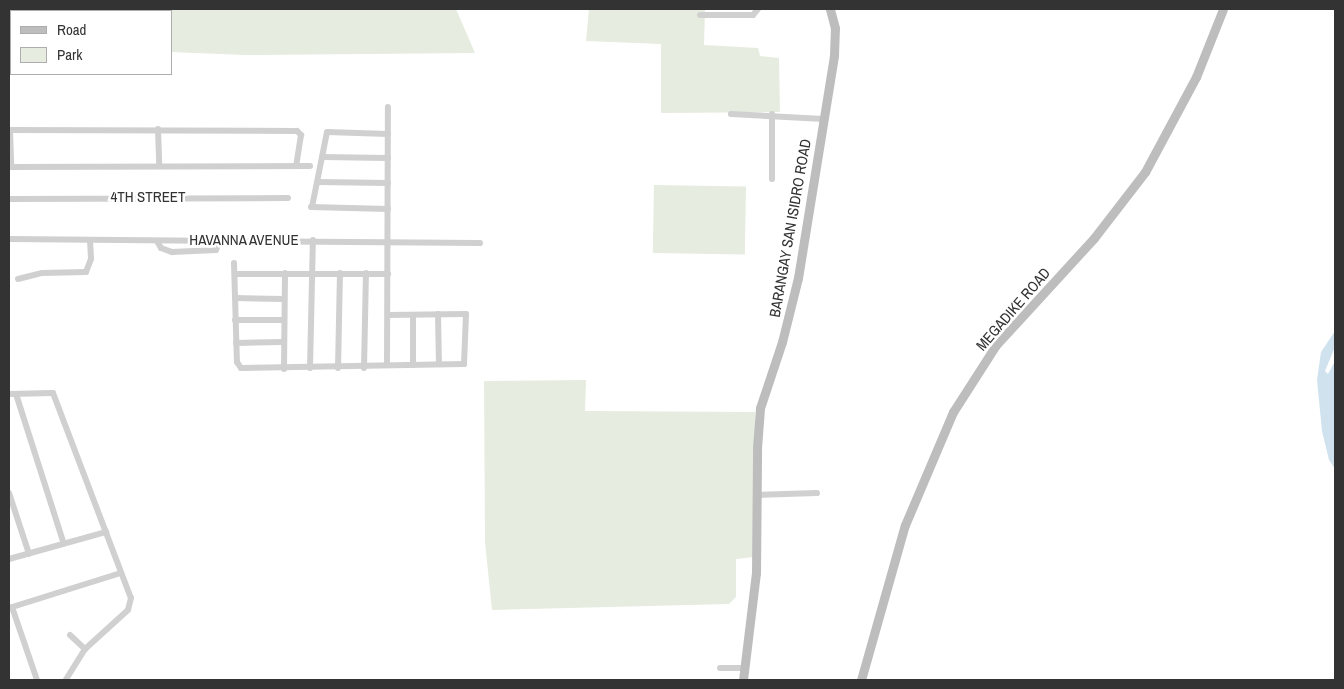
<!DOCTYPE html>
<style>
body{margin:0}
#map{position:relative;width:1344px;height:689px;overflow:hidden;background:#fff;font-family:"Archivo Narrow",sans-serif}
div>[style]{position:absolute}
.green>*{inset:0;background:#e6ecdf;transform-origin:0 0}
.water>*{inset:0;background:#cfe2ee}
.street>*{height:6px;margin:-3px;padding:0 3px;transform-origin:3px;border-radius:3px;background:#d0d0d0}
.secondary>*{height:9px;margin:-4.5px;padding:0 4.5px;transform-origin:4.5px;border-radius:4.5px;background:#bdbdbd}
span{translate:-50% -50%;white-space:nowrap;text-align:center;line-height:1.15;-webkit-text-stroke:5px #fff;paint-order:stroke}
.street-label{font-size:15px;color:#333}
.frame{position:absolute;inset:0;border:10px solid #333;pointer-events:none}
.legend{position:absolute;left:10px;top:10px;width:162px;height:65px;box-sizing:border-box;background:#fff;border:1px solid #adadad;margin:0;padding:6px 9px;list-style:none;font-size:15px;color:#333}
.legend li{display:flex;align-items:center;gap:10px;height:25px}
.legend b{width:25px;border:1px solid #adadad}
</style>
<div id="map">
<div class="green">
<i style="clip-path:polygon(78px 9px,456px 9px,475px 53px,245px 55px,171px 52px,171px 11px)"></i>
<i style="clip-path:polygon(589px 9px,705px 9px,704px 45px,758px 48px,760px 56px,779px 58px,780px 112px,661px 113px,661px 44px,586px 41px)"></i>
<i style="left:654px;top:185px;width:92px;height:68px;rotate:1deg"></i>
<i style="clip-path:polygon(586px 380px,585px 411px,755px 412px,754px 557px,736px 559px,736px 597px,729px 604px,492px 610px,485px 542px,484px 381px)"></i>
</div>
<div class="water">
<i style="clip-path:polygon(1335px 331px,1335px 347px,1325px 371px,1328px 374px,1335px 361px,1335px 469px,1329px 460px,1322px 431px,1317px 380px,1321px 352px)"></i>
</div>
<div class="street">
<i style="left:700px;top:15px;width:53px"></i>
<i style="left:753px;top:15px;width:8px;rotate:-50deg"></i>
<i style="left:731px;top:114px;width:93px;rotate:3.1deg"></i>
<i style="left:772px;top:114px;width:65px;rotate:90deg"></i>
<i style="left:158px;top:129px;width:37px;rotate:88deg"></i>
<i style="left:9px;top:130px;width:288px;rotate:0.2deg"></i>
<i style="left:297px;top:131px;width:6px;rotate:45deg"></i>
<i style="left:301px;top:135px;width:31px;rotate:99deg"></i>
<i style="left:10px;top:130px;width:37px;rotate:88deg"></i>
<i style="left:322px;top:157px;width:66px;rotate:0.9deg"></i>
<i style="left:9px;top:167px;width:301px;rotate:-0.2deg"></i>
<i style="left:318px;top:182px;width:70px;rotate:0.8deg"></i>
<i style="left:9px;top:199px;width:279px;rotate:-0.2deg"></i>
<i style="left:311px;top:207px;width:77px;rotate:1.5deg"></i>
<i style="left:312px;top:207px;width:76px;rotate:-78.7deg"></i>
<i style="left:327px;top:132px;width:61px;rotate:1.9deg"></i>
<i style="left:9px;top:239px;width:471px;rotate:0.5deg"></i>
<i style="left:157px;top:241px;width:8px;rotate:60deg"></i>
<i style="left:161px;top:248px;width:12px;rotate:20deg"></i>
<i style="left:172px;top:252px;width:44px;rotate:-2.6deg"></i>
<i style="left:216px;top:250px;width:11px;rotate:-68deg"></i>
<i style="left:234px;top:263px;width:99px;rotate:88.3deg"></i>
<i style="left:237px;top:362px;width:7px;rotate:56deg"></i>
<i style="left:241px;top:368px;width:223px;rotate:-1deg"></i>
<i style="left:464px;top:364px;width:50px;rotate:-87.7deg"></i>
<i style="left:466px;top:314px;width:78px;rotate:179.3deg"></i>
<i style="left:235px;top:274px;width:153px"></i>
<i style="left:18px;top:279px;width:25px;rotate:-14deg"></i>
<i style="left:42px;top:273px;width:44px;rotate:-1.3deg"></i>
<i style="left:86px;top:272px;width:14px;rotate:-69deg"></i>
<i style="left:91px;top:259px;width:19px;rotate:-93deg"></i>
<i style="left:236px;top:298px;width:48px;rotate:1.2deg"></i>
<i style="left:438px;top:314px;width:50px;rotate:88.9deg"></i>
<i style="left:235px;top:320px;width:49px"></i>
<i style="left:236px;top:343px;width:48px;rotate:-1.2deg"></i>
<i style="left:387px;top:365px;width:258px;rotate:-89.8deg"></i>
<i style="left:413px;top:365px;width:50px;rotate:-90deg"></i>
<i style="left:310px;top:368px;width:128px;rotate:-88.7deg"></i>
<i style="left:338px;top:368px;width:95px;rotate:-88.8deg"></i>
<i style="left:364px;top:368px;width:95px;rotate:-88.8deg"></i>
<i style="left:284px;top:369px;width:96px;rotate:-89.4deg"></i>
<i style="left:9px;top:394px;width:44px;rotate:-1.3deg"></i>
<i style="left:53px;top:393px;width:219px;rotate:69.2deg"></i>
<i style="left:131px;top:598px;width:12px;rotate:104deg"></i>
<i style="left:128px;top:610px;width:58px;rotate:137.8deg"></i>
<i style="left:85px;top:649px;width:36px;rotate:122deg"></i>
<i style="left:16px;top:394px;width:157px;rotate:72.3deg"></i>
<i style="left:9px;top:493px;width:64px;rotate:71.8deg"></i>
<i style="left:758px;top:495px;width:59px;rotate:-1.9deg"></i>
<i style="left:9px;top:559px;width:101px;rotate:-15.6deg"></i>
<i style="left:12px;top:607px;width:77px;rotate:71.1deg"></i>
<i style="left:9px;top:608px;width:117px;rotate:-17.4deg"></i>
<i style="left:70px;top:635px;width:21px;rotate:43deg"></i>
<i style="left:720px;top:668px;width:24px"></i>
</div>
<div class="secondary">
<i style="left:743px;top:680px;width:108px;rotate:-83.1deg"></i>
<i style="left:756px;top:573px;width:125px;rotate:-89.5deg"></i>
<i style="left:757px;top:448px;width:40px;rotate:-85.7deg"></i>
<i style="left:760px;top:408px;width:70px;rotate:-71.6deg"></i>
<i style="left:782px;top:342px;width:66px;rotate:-76deg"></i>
<i style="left:798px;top:278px;width:226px;rotate:-80.8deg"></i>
<i style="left:834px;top:55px;width:27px;rotate:-88deg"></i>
<i style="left:835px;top:28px;width:20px;rotate:-105deg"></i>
<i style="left:861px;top:680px;width:161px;rotate:-74.2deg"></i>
<i style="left:905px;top:525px;width:123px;rotate:-67deg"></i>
<i style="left:953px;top:412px;width:80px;rotate:-57.3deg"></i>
<i style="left:996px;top:345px;width:145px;rotate:-47.5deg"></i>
<i style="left:1094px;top:238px;width:83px;rotate:-52.3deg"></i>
<i style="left:1145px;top:172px;width:108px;rotate:-61.8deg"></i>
<i style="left:1196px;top:77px;width:73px;rotate:-68.3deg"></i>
</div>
<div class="street-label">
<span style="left:148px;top:197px">4TH STREET</span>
<span style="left:790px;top:228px;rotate:-80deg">BARANGAY SAN ISIDRO ROAD</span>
<span style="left:244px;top:240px">HAVANNA AVENUE</span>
<span style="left:1013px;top:309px;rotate:-49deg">MEGADIKE ROAD</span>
</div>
<div class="frame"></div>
<ul class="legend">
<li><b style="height:6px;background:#bdbdbd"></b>Road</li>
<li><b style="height:14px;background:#e6ecdf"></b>Park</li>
</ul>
</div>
